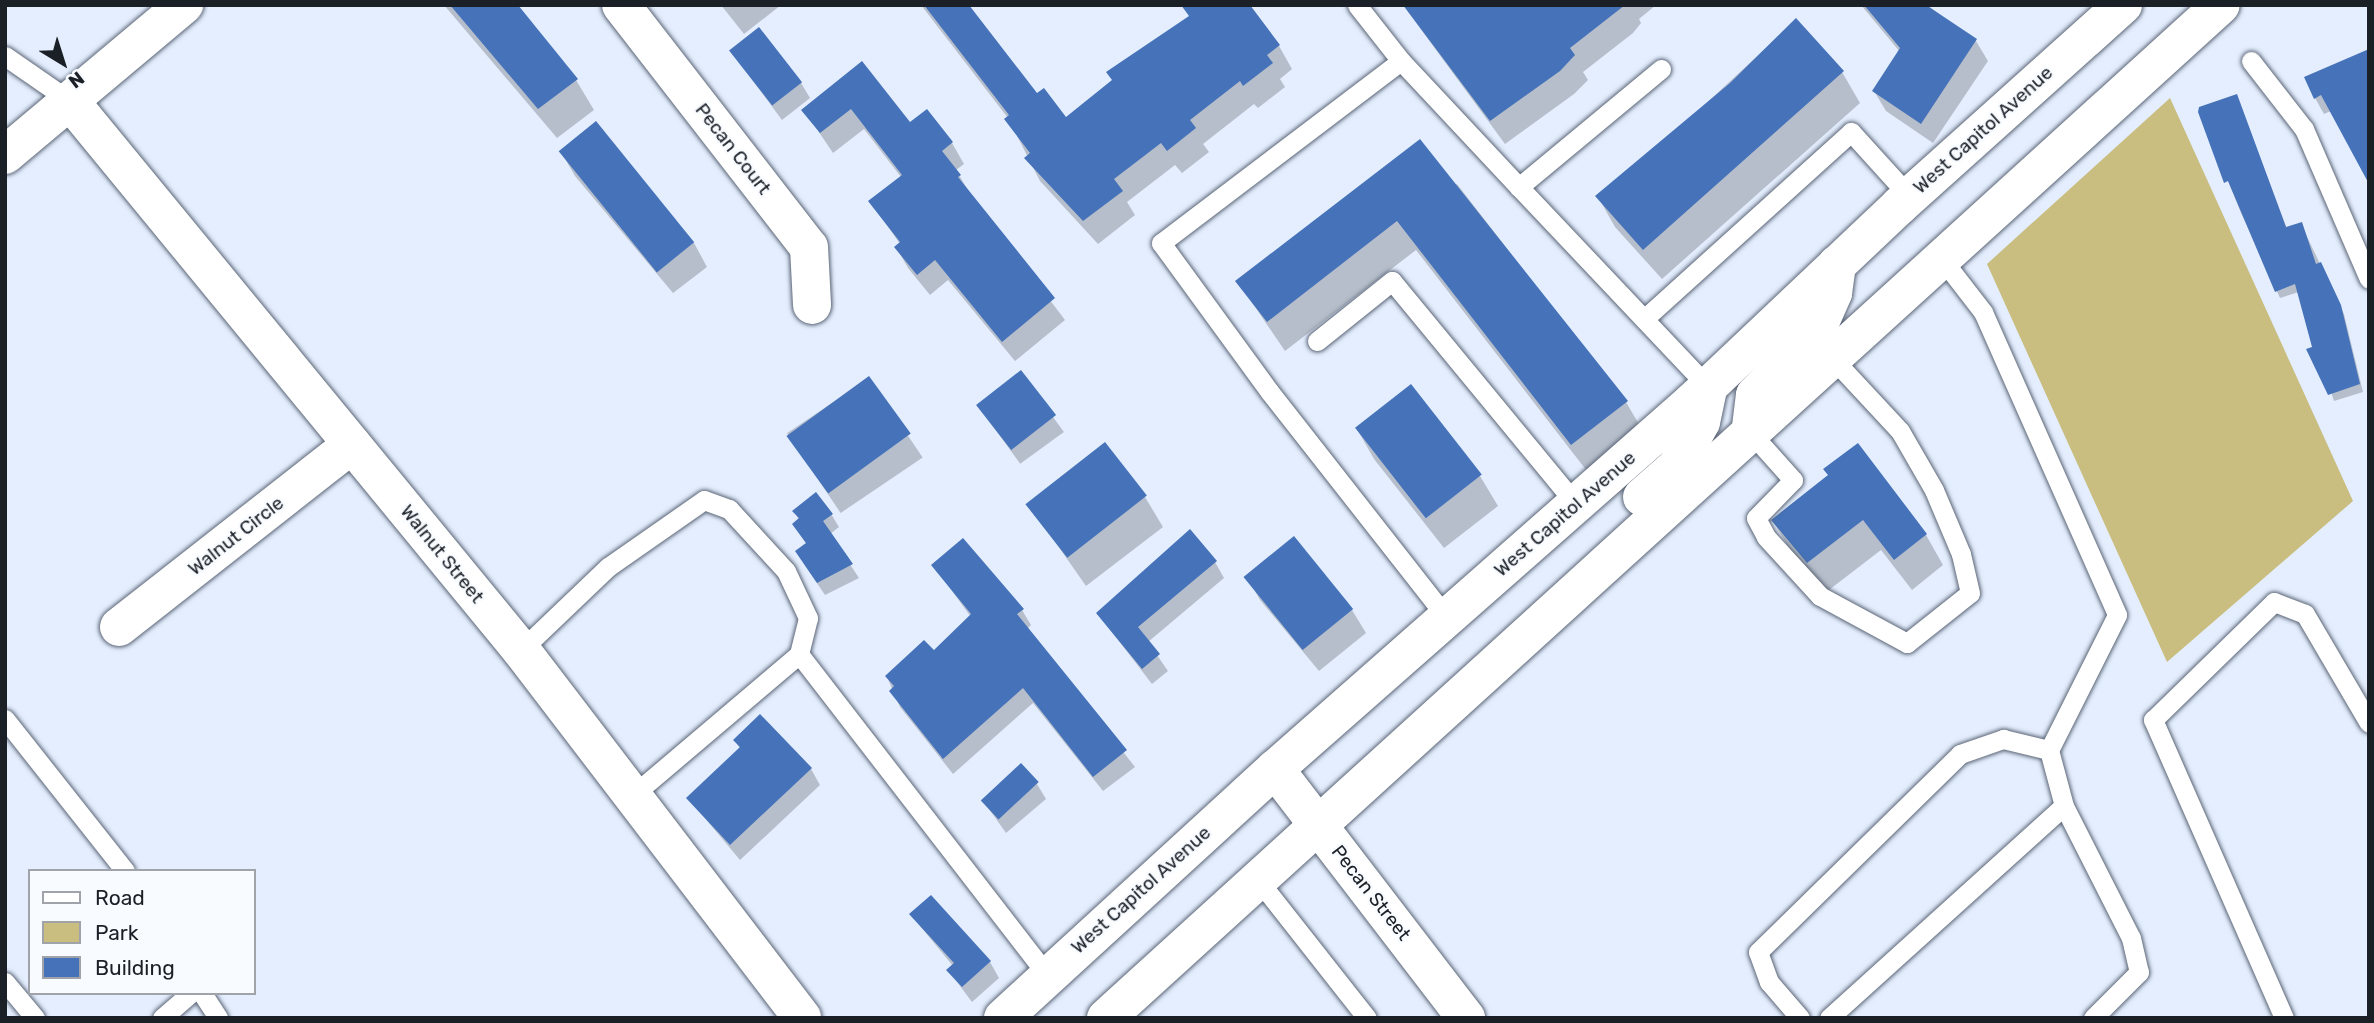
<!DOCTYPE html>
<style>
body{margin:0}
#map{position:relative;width:2374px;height:1023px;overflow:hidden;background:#e4eefe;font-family:Rubik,sans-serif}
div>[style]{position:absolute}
.green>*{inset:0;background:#c9be80}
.shadow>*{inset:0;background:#0003;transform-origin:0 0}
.building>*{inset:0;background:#4572b8;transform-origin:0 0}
.roads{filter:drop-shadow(0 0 2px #5a6576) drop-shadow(0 0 2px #5a6576)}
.service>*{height:19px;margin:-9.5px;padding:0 9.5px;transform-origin:9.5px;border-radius:9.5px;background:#fff}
.minor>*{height:38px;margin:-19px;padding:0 19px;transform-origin:19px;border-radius:19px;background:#fff}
.tertiary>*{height:38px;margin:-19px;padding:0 19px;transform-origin:19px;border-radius:19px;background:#fff}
.secondary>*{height:38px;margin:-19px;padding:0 19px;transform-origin:19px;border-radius:19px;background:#fff}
span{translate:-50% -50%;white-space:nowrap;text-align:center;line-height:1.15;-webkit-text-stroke:5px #f8fbff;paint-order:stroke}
.street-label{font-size:19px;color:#1b2027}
.frame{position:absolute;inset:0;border:7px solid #1b2027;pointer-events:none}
.legend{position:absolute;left:28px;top:869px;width:228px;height:126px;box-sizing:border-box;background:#f8fbff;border:2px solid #a0a3a9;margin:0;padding:9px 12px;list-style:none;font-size:21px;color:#1b2027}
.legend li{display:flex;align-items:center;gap:14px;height:35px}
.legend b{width:35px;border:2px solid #a0a3a9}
.north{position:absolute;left:28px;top:28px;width:70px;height:70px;-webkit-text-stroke:5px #f8fbff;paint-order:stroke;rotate:142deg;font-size:19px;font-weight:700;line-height:28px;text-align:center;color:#1b2027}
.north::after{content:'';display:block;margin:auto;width:24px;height:32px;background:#1b2027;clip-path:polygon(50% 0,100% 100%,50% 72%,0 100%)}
</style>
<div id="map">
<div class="green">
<i style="clip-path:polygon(2170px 98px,2353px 501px,2167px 662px,1987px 264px)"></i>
</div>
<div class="shadow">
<i style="clip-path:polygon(444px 5px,516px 5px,576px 80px,594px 110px,557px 138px)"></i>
<i style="clip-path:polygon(721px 5px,781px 5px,744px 34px)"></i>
<i style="clip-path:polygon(921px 5px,967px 5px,1037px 96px,1065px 119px,1279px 46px,1292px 69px,1280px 79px,1285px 87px,1258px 108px,1254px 104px,1203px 144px,1209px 152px,1182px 173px,1175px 165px,1127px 202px,1135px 215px,1098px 244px,1040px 181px,1008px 118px)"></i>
<i style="clip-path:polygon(1403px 5px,1656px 5px,1639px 19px,1641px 23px,1633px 33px,1583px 72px,1588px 80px,1574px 94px,1505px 144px)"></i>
<i style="clip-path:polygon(1861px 5px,1927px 5px,1976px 41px,1988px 61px,1933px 143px,1886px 111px,1874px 91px,1900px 52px)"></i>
<i style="clip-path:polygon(1796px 20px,1842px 72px,1860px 103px,1662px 279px,1615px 227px,1598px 197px,1654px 152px)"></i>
<i style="clip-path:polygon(731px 51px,801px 83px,810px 98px,782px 120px)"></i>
<i style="clip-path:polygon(2369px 54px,2331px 111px,2324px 114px,2315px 98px)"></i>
<i style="clip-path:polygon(862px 64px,910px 125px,927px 111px,952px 143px,964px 164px,956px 170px,972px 197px,1065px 320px,1015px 361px,948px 280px,930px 295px,908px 268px,896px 247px,900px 244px,871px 202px,901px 177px,864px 129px,833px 153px,804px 110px)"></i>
<i style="clip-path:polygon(2240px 104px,2287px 229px,2301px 224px,2344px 314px,2363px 392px,2334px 401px,2299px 292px,2280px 298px,2241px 213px,2200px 112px)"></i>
<i style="clip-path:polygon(596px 123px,694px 243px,707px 267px,673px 293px,575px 176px,561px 152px)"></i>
<i style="clip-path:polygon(1457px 184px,1626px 402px,1644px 433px,1590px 475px,1416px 250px,1285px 351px,1238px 282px)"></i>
<i style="left:1021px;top:373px;width:73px;height:54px;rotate:54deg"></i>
<i style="left:869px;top:378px;width:96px;height:99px;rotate:56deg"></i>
<i style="clip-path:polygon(1357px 429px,1480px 476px,1498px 506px,1444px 548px,1374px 459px)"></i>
<i style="clip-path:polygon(1857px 446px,1926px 535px,1943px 565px,1912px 590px,1881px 550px,1825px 593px,1791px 551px,1773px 521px,1829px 476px)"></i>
<i style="clip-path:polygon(1145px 497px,1163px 527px,1086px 586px,1028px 503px)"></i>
<i style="clip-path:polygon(794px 511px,831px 514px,839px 527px,830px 534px,859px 578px,825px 595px,804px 564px,807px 545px,794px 525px,799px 520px)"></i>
<i style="clip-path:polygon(1215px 562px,1224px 578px,1148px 642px,1168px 671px,1152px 684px,1098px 614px)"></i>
<i style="clip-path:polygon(933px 565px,1022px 610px,1031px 625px,1027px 629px,1135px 767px,1103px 791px,1033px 703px,953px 774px,900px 707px,887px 677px,933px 652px,971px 617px)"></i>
<i style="clip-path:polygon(1247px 577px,1352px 610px,1366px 633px,1319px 671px,1260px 600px)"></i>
<i style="clip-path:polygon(760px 716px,811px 769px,820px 785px,740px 860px,688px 798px,740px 749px,735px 740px)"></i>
<i style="clip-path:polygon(1037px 784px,1046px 799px,1006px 833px,982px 799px)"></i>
<i style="clip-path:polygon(911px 915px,990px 962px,999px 978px,972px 1002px,948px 970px,953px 966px)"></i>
</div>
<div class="building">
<i style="clip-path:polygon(450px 5px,518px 5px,578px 79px,538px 109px)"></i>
<i style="clip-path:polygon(924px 5px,969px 5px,1037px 93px,1044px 88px,1066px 117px,1112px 80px,1106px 72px,1189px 16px,1181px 5px,1250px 5px,1280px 45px,1267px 55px,1273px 63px,1243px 86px,1240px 81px,1190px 120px,1196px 128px,1167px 151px,1161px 143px,1114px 179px,1123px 191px,1083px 221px,1024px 158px,1030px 153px,1004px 119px,1009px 115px)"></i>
<i style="clip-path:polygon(1403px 5px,1625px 5px,1570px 48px,1575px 55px,1560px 71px,1490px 121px)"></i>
<i style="clip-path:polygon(1864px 5px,1926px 5px,1977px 39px,1921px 124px,1872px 91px,1900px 48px)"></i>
<i style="clip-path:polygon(1796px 18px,1844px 71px,1643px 250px,1595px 196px,1730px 83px)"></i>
<i style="left:759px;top:27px;width:70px;height:38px;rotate:52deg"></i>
<i style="clip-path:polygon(2369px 49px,2369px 184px,2321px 95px,2314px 99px,2304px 77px)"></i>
<i style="clip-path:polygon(862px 61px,910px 122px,927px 109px,953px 142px,942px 151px,961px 175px,958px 177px,1055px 298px,1002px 342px,935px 260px,917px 275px,894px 247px,900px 242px,868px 201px,902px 175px,851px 109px,820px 133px,801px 110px)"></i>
<i style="clip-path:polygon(2237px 94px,2286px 227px,2302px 222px,2316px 264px,2321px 262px,2341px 305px,2360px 384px,2328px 395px,2306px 349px,2312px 347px,2295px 284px,2275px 292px,2228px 181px,2224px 183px,2198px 112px,2199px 107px)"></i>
<i style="left:596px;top:121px;width:156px;height:48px;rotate:51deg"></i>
<i style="clip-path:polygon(1420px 139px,1628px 401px,1571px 445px,1397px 221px,1267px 322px,1235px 281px)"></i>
<i style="left:1021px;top:370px;width:57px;height:57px;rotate:52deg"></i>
<i style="left:869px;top:376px;width:71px;height:102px;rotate:54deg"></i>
<i style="left:1411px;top:384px;width:115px;height:71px;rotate:52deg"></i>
<i style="left:1105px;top:442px;width:68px;height:101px;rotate:52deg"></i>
<i style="clip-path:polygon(1858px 443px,1927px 534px,1894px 560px,1863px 520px,1807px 563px,1771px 520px,1828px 475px,1823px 469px)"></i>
<i style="clip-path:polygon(816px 492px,833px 514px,823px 521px,853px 564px,817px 583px,795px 551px,806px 543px,792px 524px,799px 518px,792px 511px)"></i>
<i style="clip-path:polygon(1190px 529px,1217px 561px,1138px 627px,1160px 654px,1142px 669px,1096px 613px)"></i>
<i style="left:1294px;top:536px;width:94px;height:65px;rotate:51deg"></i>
<i style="clip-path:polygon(963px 538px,1024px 609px,1017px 614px,1127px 750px,1093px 777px,1023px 688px,943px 759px,889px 691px,894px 686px,885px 676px,924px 640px,934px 650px,971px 614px,931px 565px)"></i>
<i style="clip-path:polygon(760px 714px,812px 768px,730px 845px,686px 798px,740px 747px,733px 740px)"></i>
<i style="left:1021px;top:763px;width:26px;height:55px;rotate:47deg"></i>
<i style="clip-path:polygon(931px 895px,991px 961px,962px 987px,946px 970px,954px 963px,909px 914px)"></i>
</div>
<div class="roads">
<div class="service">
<i style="left:1357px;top:5px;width:71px;rotate:51.8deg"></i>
<i style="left:5px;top:56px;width:79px;rotate:34.7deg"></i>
<i style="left:2251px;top:61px;width:86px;rotate:52.1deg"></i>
<i style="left:2304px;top:129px;width:163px;rotate:66.6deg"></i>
<i style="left:1661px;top:69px;width:185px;rotate:140.3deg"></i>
<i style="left:1519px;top:187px;width:275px;rotate:46.6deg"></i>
<i style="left:1942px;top:259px;width:67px;rotate:52.3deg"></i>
<i style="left:1983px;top:312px;width:331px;rotate:66.1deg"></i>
<i style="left:2117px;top:615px;width:151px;rotate:116.7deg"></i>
<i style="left:1644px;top:319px;width:279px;rotate:-42.1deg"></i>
<i style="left:1851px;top:132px;width:86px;rotate:47.8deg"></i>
<i style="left:1317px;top:341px;width:96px;rotate:-38.7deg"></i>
<i style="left:1392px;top:281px;width:289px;rotate:50.5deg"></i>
<i style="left:1751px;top:433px;width:63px;rotate:48.2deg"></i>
<i style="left:1793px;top:480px;width:53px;rotate:134.2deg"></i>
<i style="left:1756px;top:518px;width:21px;rotate:62deg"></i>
<i style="left:1766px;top:537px;width:80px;rotate:47.5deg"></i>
<i style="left:1820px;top:596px;width:99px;rotate:28.4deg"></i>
<i style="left:1907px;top:643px;width:80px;rotate:-38.4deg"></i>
<i style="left:1970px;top:593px;width:40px;rotate:-103deg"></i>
<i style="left:1961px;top:554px;width:69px;rotate:-112.9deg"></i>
<i style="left:1934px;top:490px;width:68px;rotate:-120deg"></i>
<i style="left:1900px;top:431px;width:98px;rotate:-132.9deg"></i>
<i style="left:1447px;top:618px;width:288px;rotate:-128.1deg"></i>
<i style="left:1269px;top:391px;width:183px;rotate:-126.1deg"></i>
<i style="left:1161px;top:243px;width:301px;rotate:-37.2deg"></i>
<i style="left:1401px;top:61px;width:173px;rotate:46.9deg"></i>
<i style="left:521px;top:650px;width:120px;rotate:-43.7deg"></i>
<i style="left:608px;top:567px;width:117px;rotate:-34.9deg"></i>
<i style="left:704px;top:500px;width:27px;rotate:20deg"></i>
<i style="left:729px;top:509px;width:84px;rotate:47.4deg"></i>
<i style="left:786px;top:571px;width:52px;rotate:64.9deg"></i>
<i style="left:808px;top:618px;width:37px;rotate:104deg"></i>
<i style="left:5px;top:719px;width:194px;rotate:51.7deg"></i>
<i style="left:633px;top:795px;width:218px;rotate:-40.3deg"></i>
<i style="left:799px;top:654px;width:407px;rotate:52.3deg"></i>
<i style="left:1259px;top:881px;width:174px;rotate:51.8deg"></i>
<i style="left:5px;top:982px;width:47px;rotate:50.2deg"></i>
<i style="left:202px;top:993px;width:30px;rotate:57deg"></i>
<i style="left:162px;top:1018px;width:38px;rotate:-41deg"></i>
<i style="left:1800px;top:1018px;width:48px;rotate:-130.7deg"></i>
<i style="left:1769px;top:982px;width:32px;rotate:-110deg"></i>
<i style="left:1758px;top:952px;width:283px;rotate:-44.4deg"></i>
<i style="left:1960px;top:754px;width:46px;rotate:-19.2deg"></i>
<i style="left:2003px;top:739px;width:47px;rotate:13.4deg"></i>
<i style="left:2049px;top:750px;width:58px;rotate:75deg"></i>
<i style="left:2064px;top:806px;width:148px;rotate:63.1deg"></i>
<i style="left:2131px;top:938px;width:35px;rotate:77deg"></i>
<i style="left:2139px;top:972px;width:65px;rotate:135deg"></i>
<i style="left:1829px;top:1018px;width:316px;rotate:-42.1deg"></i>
<i style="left:2284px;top:1018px;width:326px;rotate:-113.7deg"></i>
<i style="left:2153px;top:720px;width:169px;rotate:-44.3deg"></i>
<i style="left:2274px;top:602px;width:33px;rotate:21deg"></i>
<i style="left:2305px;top:614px;width:126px;rotate:59.6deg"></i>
</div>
<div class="minor">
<i style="left:621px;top:5px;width:306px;rotate:52.2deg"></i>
<i style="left:809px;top:247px;width:58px;rotate:87deg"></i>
<i style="left:70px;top:101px;width:710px;rotate:50.6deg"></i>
<i style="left:521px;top:650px;width:463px;rotate:52.6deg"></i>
<i style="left:119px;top:627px;width:296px;rotate:-38.1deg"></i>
<i style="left:1275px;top:769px;width:314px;rotate:52.5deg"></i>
</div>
<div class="tertiary">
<i style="left:5px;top:155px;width:234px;rotate:-40deg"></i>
</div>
<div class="secondary">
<i style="left:1751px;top:427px;width:32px;rotate:-83deg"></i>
<i style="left:1755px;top:395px;width:88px;rotate:-45.9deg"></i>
<i style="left:1816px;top:332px;width:43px;rotate:-66.4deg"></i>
<i style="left:1833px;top:293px;width:29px;rotate:-82deg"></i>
<i style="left:1642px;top:497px;width:47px;rotate:-41.5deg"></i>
<i style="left:1677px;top:466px;width:50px;rotate:-61.4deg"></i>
<i style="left:1701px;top:422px;width:35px;rotate:-78deg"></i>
<i style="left:1003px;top:1018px;width:369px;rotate:-42.5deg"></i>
<i style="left:1275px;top:769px;width:557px;rotate:-41.36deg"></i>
<i style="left:1693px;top:401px;width:284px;rotate:-43.4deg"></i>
<i style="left:1899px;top:206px;width:301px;rotate:-41.9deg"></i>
<i style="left:1106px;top:1018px;width:1506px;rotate:-42.26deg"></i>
</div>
</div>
<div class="street-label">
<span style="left:1983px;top:130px;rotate:-42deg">West Capitol Avenue</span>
<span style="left:733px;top:149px;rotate:52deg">Pecan Court</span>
<span style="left:1565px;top:514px;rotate:-41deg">West Capitol Avenue</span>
<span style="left:236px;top:536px;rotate:-38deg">Walnut Circle</span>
<span style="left:442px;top:554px;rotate:51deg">Walnut Street</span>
<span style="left:1141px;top:890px;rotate:-42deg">West Capitol Avenue</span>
<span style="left:1371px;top:893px;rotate:52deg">Pecan Street</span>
</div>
<div class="frame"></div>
<ul class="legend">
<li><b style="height:9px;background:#fff"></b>Road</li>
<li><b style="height:19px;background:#c9be80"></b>Park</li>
<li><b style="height:19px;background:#4572b8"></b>Building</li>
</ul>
<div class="north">N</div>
</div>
